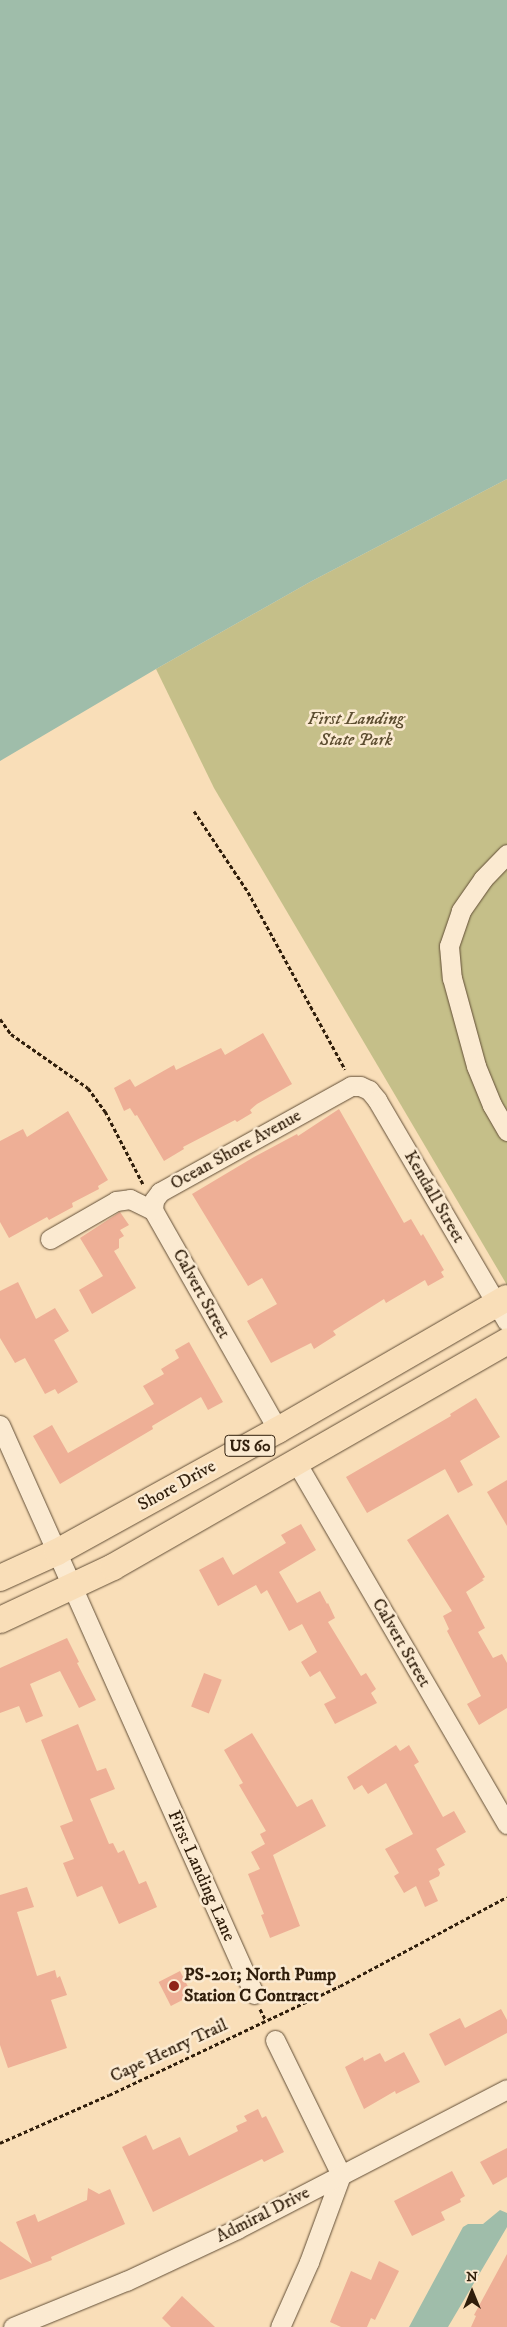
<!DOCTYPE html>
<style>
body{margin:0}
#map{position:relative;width:507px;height:2327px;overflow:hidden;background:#f9deb8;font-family:"IM FELL DW Pica",serif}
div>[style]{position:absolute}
.green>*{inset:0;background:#c5bf89}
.water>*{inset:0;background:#9fbdaa}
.building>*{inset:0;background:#eeaf96;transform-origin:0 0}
.path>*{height:3px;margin-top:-1.5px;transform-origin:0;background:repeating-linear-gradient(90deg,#301e0b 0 4px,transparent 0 6.5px)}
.roads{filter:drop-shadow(0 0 1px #624e36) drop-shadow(0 0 1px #624e36)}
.minor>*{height:19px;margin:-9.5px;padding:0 9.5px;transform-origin:9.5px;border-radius:9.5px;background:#fbead1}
.highway>*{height:26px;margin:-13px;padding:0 13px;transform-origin:13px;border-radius:13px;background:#f9deb8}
.dots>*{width:14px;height:14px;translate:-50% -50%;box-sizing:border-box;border:2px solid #fbead1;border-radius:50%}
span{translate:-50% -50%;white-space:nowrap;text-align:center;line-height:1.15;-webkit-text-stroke:5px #fbead1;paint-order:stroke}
.shield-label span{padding:1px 4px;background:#fbead1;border:1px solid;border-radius:4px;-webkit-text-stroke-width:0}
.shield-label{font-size:16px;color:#301e0b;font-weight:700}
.park-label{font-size:18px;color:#5d4e31;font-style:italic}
.street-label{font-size:18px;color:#301e0b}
.poi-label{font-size:18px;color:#301e0b;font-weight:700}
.left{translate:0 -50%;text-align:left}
.north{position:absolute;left:447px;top:2267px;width:50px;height:50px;-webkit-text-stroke:4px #fbead1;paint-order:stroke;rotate:0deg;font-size:14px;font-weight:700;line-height:20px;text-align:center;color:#301e0b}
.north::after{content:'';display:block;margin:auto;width:18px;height:22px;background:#301e0b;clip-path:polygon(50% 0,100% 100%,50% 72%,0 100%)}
</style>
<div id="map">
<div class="green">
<i style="clip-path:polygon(507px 479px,507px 1285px,214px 788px,156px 669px,310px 582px)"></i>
</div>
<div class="water">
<i style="clip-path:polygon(0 0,507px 0,507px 479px,310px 582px,156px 669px,0 761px)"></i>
<i style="clip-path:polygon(500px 2210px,507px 2213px,507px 2227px,448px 2327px,409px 2327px,463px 2227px,468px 2224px,483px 2224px)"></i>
</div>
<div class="building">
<i style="clip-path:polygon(263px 1033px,292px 1084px,257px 1104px,250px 1110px,252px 1113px,237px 1122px,235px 1120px,183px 1147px,184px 1149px,164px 1161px,137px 1115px,135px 1116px,130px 1108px,124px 1111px,114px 1088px,130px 1079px,135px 1087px,174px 1065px,176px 1070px,221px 1048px,225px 1055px)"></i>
<i style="clip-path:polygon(339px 1109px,404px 1223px,411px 1219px,421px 1236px,423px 1234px,444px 1270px,441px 1272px,444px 1277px,428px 1286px,425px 1280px,386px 1303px,384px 1299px,333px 1331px,336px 1335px,314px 1349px,311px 1343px,271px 1363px,247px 1321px,277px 1304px,262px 1278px,248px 1286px,192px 1194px,254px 1157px,297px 1134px,298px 1136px)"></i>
<i style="clip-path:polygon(68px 1111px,108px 1180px,98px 1186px,99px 1189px,72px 1203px,73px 1207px,49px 1220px,47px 1217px,9px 1238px,0 1222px,0 1141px,23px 1129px,27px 1137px)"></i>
<i style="clip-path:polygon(120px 1212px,129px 1225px,120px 1230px,124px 1236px,119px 1239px,119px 1248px,114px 1251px,136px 1288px,92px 1314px,79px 1290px,103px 1276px,80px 1238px)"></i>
<i style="clip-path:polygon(18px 1282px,36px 1319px,55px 1308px,69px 1331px,54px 1340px,78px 1382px,58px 1394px,55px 1389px,45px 1394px,25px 1358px,15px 1363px,0 1338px,0 1291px)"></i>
<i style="clip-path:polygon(189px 1342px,223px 1402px,208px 1410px,201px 1397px,152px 1426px,153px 1429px,60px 1484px,33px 1436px,52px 1425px,68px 1453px,154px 1404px,143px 1386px,164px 1374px,161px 1369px,179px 1358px,175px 1350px)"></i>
<i style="clip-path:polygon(476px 1398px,500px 1437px,460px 1461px,473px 1485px,458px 1493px,445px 1469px,367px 1513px,346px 1477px,451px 1416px,450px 1414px)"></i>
<i style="clip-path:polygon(507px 1480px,507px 1526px,487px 1492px)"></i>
<i style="clip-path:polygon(448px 1514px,485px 1577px,482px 1579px,484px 1580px,466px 1592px,485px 1628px,478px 1632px,493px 1658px,502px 1654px,507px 1663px,507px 1708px,479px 1725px,467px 1704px,481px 1696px,447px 1631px,449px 1629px,443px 1616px,452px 1611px,407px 1540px)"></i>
<i style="clip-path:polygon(301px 1524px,316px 1550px,279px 1572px,297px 1603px,320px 1591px,327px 1604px,328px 1603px,335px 1618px,328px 1622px,361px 1676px,366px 1673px,376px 1689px,371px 1693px,377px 1703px,335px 1724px,324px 1704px,336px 1698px,320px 1671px,310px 1677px,301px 1662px,317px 1652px,302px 1624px,289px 1631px,267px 1590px,261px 1594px,256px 1585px,218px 1606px,199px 1570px,223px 1557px,233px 1575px,286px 1543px,281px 1535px)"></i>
<i style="clip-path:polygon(67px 1638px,79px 1662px,77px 1663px,96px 1700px,79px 1708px,60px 1671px,30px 1684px,43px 1716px,26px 1723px,19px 1706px,0 1713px,0 1668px)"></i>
<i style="left:204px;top:1673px;width:19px;height:36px;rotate:21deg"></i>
<i style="clip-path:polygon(78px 1724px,97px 1771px,106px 1768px,115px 1789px,90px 1799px,109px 1844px,113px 1843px,118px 1853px,124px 1850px,139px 1884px,146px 1881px,157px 1907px,119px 1924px,102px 1886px,77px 1897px,63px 1863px,74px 1859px,60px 1826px,73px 1821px,41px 1740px)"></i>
<i style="clip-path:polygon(252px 1733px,297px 1807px,312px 1799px,326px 1826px,273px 1855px,300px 1926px,270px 1938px,261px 1915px,264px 1914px,248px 1874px,260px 1869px,251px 1852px,265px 1844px,260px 1834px,266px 1831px,239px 1785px,243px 1783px,224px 1750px)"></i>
<i style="clip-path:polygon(396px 1745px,400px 1751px,409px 1745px,419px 1762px,414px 1765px,443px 1817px,454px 1811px,466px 1832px,436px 1849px,445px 1865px,438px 1869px,440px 1873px,439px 1876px,429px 1881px,438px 1901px,425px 1907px,416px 1886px,404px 1893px,394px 1876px,399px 1873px,385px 1849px,413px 1834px,386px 1783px,368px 1794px,362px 1785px,354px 1790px,347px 1777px)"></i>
<i style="clip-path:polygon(27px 1887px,34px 1907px,17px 1912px,37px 1976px,55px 1970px,57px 1978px,60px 1976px,67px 1995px,51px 2000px,67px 2048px,8px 2068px,0 2045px,0 1895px)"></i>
<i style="left:180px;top:1971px;width:27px;height:24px;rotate:63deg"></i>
<i style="clip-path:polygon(501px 2009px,507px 2020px,507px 2033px,445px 2066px,429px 2034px,460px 2018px,465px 2028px)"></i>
<i style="clip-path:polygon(404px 2052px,420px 2082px,396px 2094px,395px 2091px,364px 2109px,345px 2067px,363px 2057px,364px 2061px,380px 2053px,385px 2062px)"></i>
<i style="clip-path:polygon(258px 2109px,262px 2118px,266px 2116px,284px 2152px,264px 2162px,262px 2159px,153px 2212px,122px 2147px,146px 2135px,153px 2150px,180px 2137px,189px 2156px,238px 2131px,236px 2126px,247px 2121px,244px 2116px)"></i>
<i style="clip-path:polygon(507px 2148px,507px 2177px,493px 2185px,480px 2162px)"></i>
<i style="clip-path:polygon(452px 2171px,465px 2196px,460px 2199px,461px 2202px,441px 2212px,445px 2220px,412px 2236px,394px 2201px)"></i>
<i style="clip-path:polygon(88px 2188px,99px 2194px,110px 2189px,125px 2224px,51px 2257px,52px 2260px,0 2280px,0 2241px,32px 2264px,16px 2222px,35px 2214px,38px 2222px,87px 2200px)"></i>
<i style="clip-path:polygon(507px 2254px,507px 2327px,471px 2327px,476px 2316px,474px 2315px)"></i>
<i style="clip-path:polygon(379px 2261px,399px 2271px,375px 2320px,371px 2318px,367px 2327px,341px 2327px,330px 2322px,351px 2271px,371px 2280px)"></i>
<i style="clip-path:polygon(182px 2296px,215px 2327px,171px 2327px,162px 2318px)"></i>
</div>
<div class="path">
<i style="left:194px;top:811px;width:97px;rotate:56.3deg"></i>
<i style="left:248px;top:892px;width:202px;rotate:61.3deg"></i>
<i style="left:0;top:1019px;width:19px;rotate:54deg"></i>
<i style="left:11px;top:1034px;width:94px;rotate:35deg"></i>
<i style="left:88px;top:1088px;width:29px;rotate:54deg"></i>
<i style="left:105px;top:1111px;width:82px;rotate:62.5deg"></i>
<i style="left:260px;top:2009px;width:13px;rotate:63deg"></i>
<i style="left:0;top:2143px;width:119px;rotate:-23.8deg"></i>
<i style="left:109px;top:2095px;width:255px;rotate:-25.3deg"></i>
<i style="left:340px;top:1986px;width:189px;rotate:-28.1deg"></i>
</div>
<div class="roads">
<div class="minor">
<i style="left:507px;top:854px;width:35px;rotate:134deg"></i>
<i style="left:483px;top:879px;width:39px;rotate:125deg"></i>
<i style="left:461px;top:911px;width:37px;rotate:109deg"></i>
<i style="left:449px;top:946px;width:32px;rotate:85deg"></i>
<i style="left:452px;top:978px;width:91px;rotate:74.7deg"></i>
<i style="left:476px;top:1066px;width:42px;rotate:67.7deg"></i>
<i style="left:492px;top:1105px;width:30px;rotate:60deg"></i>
<i style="left:153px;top:1210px;width:10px;rotate:-84deg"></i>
<i style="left:154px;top:1200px;width:10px;rotate:-53deg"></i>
<i style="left:160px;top:1192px;width:218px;rotate:-29deg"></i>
<i style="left:351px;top:1086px;width:9px"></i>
<i style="left:360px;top:1086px;width:10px;rotate:24deg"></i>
<i style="left:369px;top:1090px;width:13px;rotate:51deg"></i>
<i style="left:377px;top:1100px;width:257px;rotate:59.6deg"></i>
<i style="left:153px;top:1210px;width:253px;rotate:60.4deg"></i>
<i style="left:50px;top:1239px;width:76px;rotate:-29.9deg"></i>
<i style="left:116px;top:1201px;width:14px;rotate:-8deg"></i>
<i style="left:130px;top:1199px;width:25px;rotate:26deg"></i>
<i style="left:0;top:1425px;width:623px;rotate:65.94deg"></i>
<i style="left:296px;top:1462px;width:419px;rotate:59.8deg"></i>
<i style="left:275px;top:2040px;width:150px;rotate:63.9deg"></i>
<i style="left:341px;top:2175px;width:93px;rotate:110.2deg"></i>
<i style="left:309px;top:2262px;width:71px;rotate:114deg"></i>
<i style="left:13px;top:2327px;width:122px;rotate:-22.2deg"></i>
<i style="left:126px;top:2281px;width:123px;rotate:-25.1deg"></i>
<i style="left:237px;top:2229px;width:304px;rotate:-27.4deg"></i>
</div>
<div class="highway">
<i style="left:0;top:1578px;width:63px;rotate:-24.5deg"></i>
<i style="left:57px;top:1552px;width:252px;rotate:-28.9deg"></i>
<i style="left:278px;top:1430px;width:264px;rotate:-30deg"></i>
<i style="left:0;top:1620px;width:125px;rotate:-25.1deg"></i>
<i style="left:113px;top:1567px;width:454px;rotate:-29.8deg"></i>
</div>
</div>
<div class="dots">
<i style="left:174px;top:1986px;background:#8f2418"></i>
</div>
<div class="shield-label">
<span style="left:250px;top:1446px">US 60</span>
</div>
<div class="park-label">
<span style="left:356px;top:730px">First Landing<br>State Park</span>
</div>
<div class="street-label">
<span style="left:236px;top:1150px;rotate:-29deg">Ocean Shore Avenue</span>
<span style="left:434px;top:1197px;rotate:60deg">Kendall Street</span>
<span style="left:201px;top:1294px;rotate:61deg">Calvert Street</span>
<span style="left:177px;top:1486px;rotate:-29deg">Shore Drive</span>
<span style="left:401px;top:1643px;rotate:60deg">Calvert Street</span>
<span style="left:201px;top:1876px;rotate:66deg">First Landing Lane</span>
<span style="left:169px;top:2051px;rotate:-25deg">Cape Henry Trail</span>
<span style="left:263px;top:2215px;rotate:-27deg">Admiral Drive</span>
</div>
<div class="poi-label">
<span class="left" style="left:184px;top:1986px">PS-201; North Pump<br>Station C Contract</span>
</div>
<div class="north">N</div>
</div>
